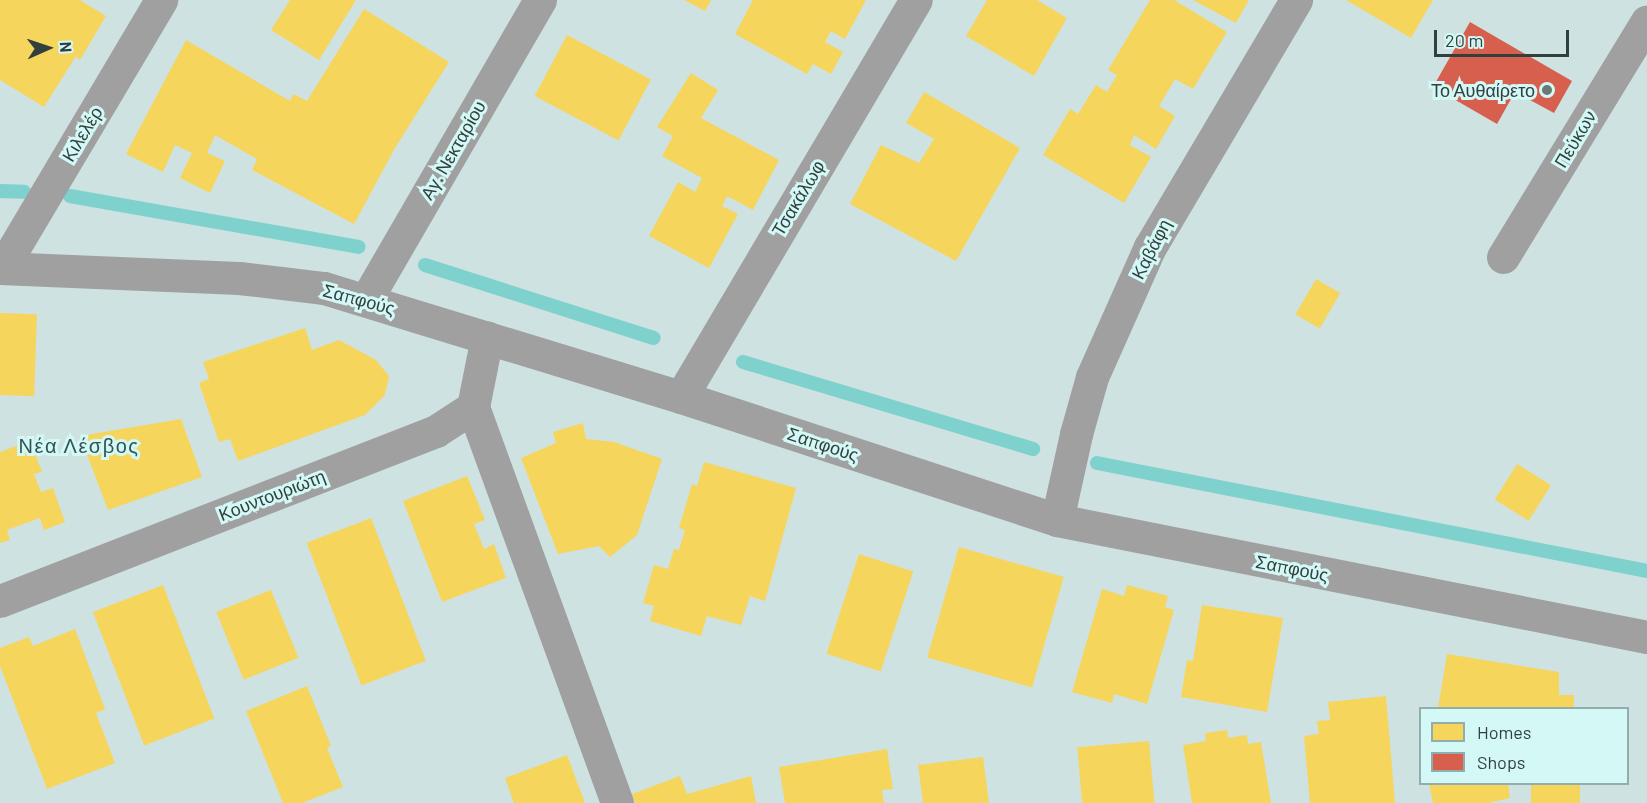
<!DOCTYPE html>
<meta charset="utf-8">
<style>
body{margin:0}
#map{position:relative;width:1647px;height:803px;overflow:hidden;background:#cee2e1;font-family:Barlow,sans-serif}
div>[style]{position:absolute}
.homes>*{inset:0;background:#f6d55c;transform-origin:0 0}
.shops>*{inset:0;background:#d6604d}
.stream>*{height:14px;margin:-7px;padding:0 7px;transform-origin:7px;border-radius:7px;background:#7ed1cd}
.minor>*{height:33px;margin:-16.5px;padding:0 16.5px;transform-origin:16.5px;border-radius:16.5px;background:#a0a0a1}
.dots>*{width:16px;height:16px;translate:-50% -50%;box-sizing:border-box;border:3px solid #d3f8f5;border-radius:50%}
span{translate:-50% -50%;white-space:nowrap;text-align:center;line-height:1.15;-webkit-text-stroke:6px #d3f8f5;paint-order:stroke}
.poi-label{font-size:18px;color:#31403f}
.right{translate:-100% -50%;text-align:right}
.street-label{font-size:18px;color:#31403f}
.neighbourhood-label{font-size:20px;color:#335452;letter-spacing:1.5px}
.legend{position:absolute;left:1419px;top:707px;width:210px;height:78px;box-sizing:border-box;background:#d3f8f5;border:2px solid #92aeac;margin:0;padding:8px 10px;list-style:none;font-size:18px;color:#31403f}
.legend li{display:flex;align-items:center;gap:12px;height:30px}
.legend b{width:30px;border:2px solid #92aeac}
.north{position:absolute;left:18px;top:18px;width:60px;height:60px;-webkit-text-stroke:4px #d3f8f5;paint-order:stroke;rotate:87deg;font-size:16px;font-weight:700;line-height:24px;text-align:center;color:#31403f}
.north::after{content:'';display:block;margin:auto;width:21px;height:27px;background:#31403f;clip-path:polygon(50% 0,100% 100%,50% 72%,0 100%)}
.scale{position:absolute;left:1434px;top:30px;width:135px;height:27px;box-sizing:border-box;border:3px solid #31403f;border-top:0;padding-left:8px;font-size:18px;line-height:21px;white-space:nowrap;color:#31403f;-webkit-text-stroke:4px #d3f8f5;paint-order:stroke}
</style>
<div id="map">
<div class="homes">
<i style="clip-path:polygon(0 0,80px 0,106px 16px,80px 60px,76px 56px,44px 107px,0 80px)"></i>
<i style="clip-path:polygon(290px 0,356px 0,319px 60px,271px 30px)"></i>
<i style="clip-path:polygon(684px 0,711px 0,705px 11px)"></i>
<i style="clip-path:polygon(753px 0,866px 0,845px 39px,831px 31px,825px 42px,843px 52px,831px 74px,813px 64px,807px 74px,735px 34px)"></i>
<i style="clip-path:polygon(987px 0,1037px 0,1067px 18px,1034px 76px,966px 36px)"></i>
<i style="clip-path:polygon(1150px 0,1174px 0,1227px 32px,1193px 89px,1175px 79px,1159px 106px,1175px 116px,1156px 149px,1134px 135px,1130px 145px,1151px 157px,1124px 203px,1043px 155px,1070px 109px,1078px 114px,1096px 85px,1107px 92px,1117px 75px,1108px 70px)"></i>
<i style="clip-path:polygon(1193px 0,1249px 0,1236px 23px)"></i>
<i style="clip-path:polygon(1346px 0,1433px 0,1411px 38px)"></i>
<i style="clip-path:polygon(364px 9px,449px 62px,395px 148px,354px 224px,252px 170px,257px 159px,215px 135px,207px 153px,225px 161px,210px 193px,180px 178px,192px 153px,175px 145px,163px 172px,126px 154px,186px 40px,290px 101px,293px 94px,307px 101px)"></i>
<i style="left:567px;top:35px;width:95px;height:69px;rotate:28deg"></i>
<i style="clip-path:polygon(691px 73px,718px 90px,701px 118px,779px 160px,753px 210px,727px 196px,722px 206px,738px 214px,709px 268px,649px 236px,678px 182px,695px 192px,702px 178px,662px 156px,673px 136px,657px 127px)"></i>
<i style="clip-path:polygon(924px 92px,1020px 148px,956px 261px,850px 204px,881px 145px,919px 163px,934px 139px,906px 123px)"></i>
<i style="left:1316px;top:279px;width:28px;height:41px;rotate:30deg"></i>
<i style="left:0;top:313px;width:37px;height:82px;rotate:2deg"></i>
<i style="clip-path:polygon(305px 328px,312px 350px,339px 340px,376px 360px,389px 376px,385px 395px,365px 415px,238px 461px,230px 439px,219px 442px,199px 383px,209px 379px,203px 362px)"></i>
<i style="clip-path:polygon(181px 419px,202px 477px,108px 510px,80px 436px)"></i>
<i style="clip-path:polygon(583px 423px,586px 439px,614px 442px,662px 459px,637px 535px,610px 557px,599px 546px,558px 554px,521px 458px,556px 443px,553px 432px)"></i>
<i style="clip-path:polygon(30px 441px,42px 472px,34px 474px,41px 492px,53px 488px,65px 522px,44px 530px,40px 518px,7px 530px,10px 540px,0 543px,0 452px)"></i>
<i style="clip-path:polygon(704px 462px,796px 488px,765px 601px,750px 596px,741px 625px,707px 616px,701px 636px,650px 621px,654px 606px,643px 603px,654px 565px,668px 569px,674px 549px,679px 550px,685px 530px,679px 528px,692px 484px,697px 486px)"></i>
<i style="left:1517px;top:464px;width:40px;height:42px;rotate:32deg"></i>
<i style="clip-path:polygon(467px 476px,485px 520px,474px 524px,484px 549px,494px 544px,506px 578px,442px 602px,403px 501px)"></i>
<i style="left:371px;top:518px;width:153px;height:69px;rotate:69deg"></i>
<i style="left:959px;top:547px;width:109px;height:115px;rotate:16deg"></i>
<i style="left:859px;top:554px;width:57px;height:105px;rotate:18deg"></i>
<i style="left:163px;top:585px;width:143px;height:75px;rotate:69deg"></i>
<i style="clip-path:polygon(1127px 585px,1168px 596px,1165px 607px,1174px 610px,1147px 704px,1114px 694px,1112px 703px,1072px 692px,1102px 589px,1124px 596px)"></i>
<i style="left:271px;top:590px;width:73px;height:59px;rotate:68deg"></i>
<i style="clip-path:polygon(1202px 605px,1283px 618px,1267px 712px,1181px 697px,1187px 660px,1193px 661px)"></i>
<i style="clip-path:polygon(75px 629px,105px 709px,96px 713px,115px 763px,47px 789px,0 666px,0 648px,29px 637px,33px 646px)"></i>
<i style="clip-path:polygon(1447px 654px,1559px 672px,1559px 695px,1574px 695px,1574px 708px,1438px 708px)"></i>
<i style="clip-path:polygon(307px 686px,331px 746px,327px 748px,343px 787px,302px 803px,283px 803px,246px 711px)"></i>
<i style="clip-path:polygon(1386px 696px,1395px 803px,1310px 803px,1304px 736px,1319px 734px,1317px 721px,1330px 720px,1328px 702px)"></i>
<i style="clip-path:polygon(1227px 730px,1228px 738px,1247px 735px,1248px 744px,1261px 742px,1271px 803px,1192px 803px,1183px 745px,1206px 741px,1205px 733px)"></i>
<i style="left:1149px;top:741px;width:62px;height:72px;rotate:85deg"></i>
<i style="clip-path:polygon(887px 749px,893px 789px,882px 790px,884px 803px,785px 803px,779px 767px)"></i>
<i style="clip-path:polygon(567px 755px,585px 803px,514px 803px,505px 778px)"></i>
<i style="clip-path:polygon(983px 757px,989px 803px,923px 803px,918px 765px)"></i>
<i style="clip-path:polygon(680px 776px,687px 794px,751px 776px,756px 803px,635px 803px,632px 794px)"></i>
<i style="clip-path:polygon(1429px 784px,1508px 784px,1510px 798px,1488px 803px,1433px 803px)"></i>
<i style="left:1531px;top:784px;width:49px;height:19px"></i>
</div>
<div class="shops">
<i style="clip-path:polygon(1470px 22px,1572px 81px,1554px 113px,1515px 92px,1497px 124px,1433px 87px)"></i>
</div>
<div class="stream">
<i style="left:0;top:191px;width:24px;rotate:2deg"></i>
<i style="left:70px;top:196px;width:293px;rotate:10deg"></i>
<i style="left:425px;top:265px;width:240px;rotate:17.7deg"></i>
<i style="left:743px;top:362px;width:303px;rotate:16.7deg"></i>
<i style="left:1097px;top:463px;width:561px;rotate:11.11deg"></i>
</div>
<div class="minor">
<i style="left:1503px;top:257px;width:276px;rotate:-58.6deg"></i>
<i style="left:0;top:268px;width:239px;rotate:2.4deg"></i>
<i style="left:239px;top:278px;width:86px;rotate:6.7deg"></i>
<i style="left:324px;top:288px;width:373px;rotate:17deg"></i>
<i style="left:681px;top:397px;width:396px;rotate:18.1deg"></i>
<i style="left:1057px;top:520px;width:601px;rotate:11.22deg"></i>
<i style="left:2px;top:268px;width:312px;rotate:-59.3deg"></i>
<i style="left:366px;top:300px;width:347px;rotate:-59.9deg"></i>
<i style="left:681px;top:397px;width:461px;rotate:-59.4deg"></i>
<i style="left:473px;top:407px;width:421px;rotate:70deg"></i>
<i style="left:1057px;top:520px;width:88px;rotate:-77.5deg"></i>
<i style="left:1076px;top:434px;width:59px;rotate:-74.3deg"></i>
<i style="left:1092px;top:377px;width:142px;rotate:-66deg"></i>
<i style="left:1150px;top:247px;width:287px;rotate:-59.4deg"></i>
<i style="left:0;top:601px;width:468px;rotate:-21.3deg"></i>
<i style="left:436px;top:431px;width:44px;rotate:-33deg"></i>
<i style="left:473px;top:407px;width:71px;rotate:-78.7deg"></i>
</div>
<div class="dots">
<i style="left:1547px;top:90px;background:#687978"></i>
</div>
<div class="poi-label">
<span class="right" style="left:1535px;top:90px">Το Αυθαίρετο</span>
</div>
<div class="street-label">
<span style="left:82px;top:134px;rotate:-59deg">Κιλελέρ</span>
<span style="left:1575px;top:139px;rotate:-59deg">Πεύκων</span>
<span style="left:453px;top:150px;rotate:-60deg">Αγ. Νεκταρίου</span>
<span style="left:798px;top:198px;rotate:-59deg">Τσακάλωφ</span>
<span style="left:1151px;top:249px;rotate:-63deg">Καβάφη</span>
<span style="left:359px;top:299px;rotate:15deg">Σαπφούς</span>
<span style="left:823px;top:444px;rotate:18deg">Σαπφούς</span>
<span style="left:272px;top:495px;rotate:-21deg">Κουντουριώτη</span>
<span style="left:1292px;top:568px;rotate:11deg">Σαπφούς</span>
</div>
<div class="neighbourhood-label">
<span style="left:79px;top:445px">Νέα Λέσβος</span>
</div>
<ul class="legend">
<li><b style="height:16px;background:#f6d55c"></b>Homes</li>
<li><b style="height:16px;background:#d6604d"></b>Shops</li>
</ul>
<div class="north">N</div>
<div class="scale">20 m</div>
</div>
